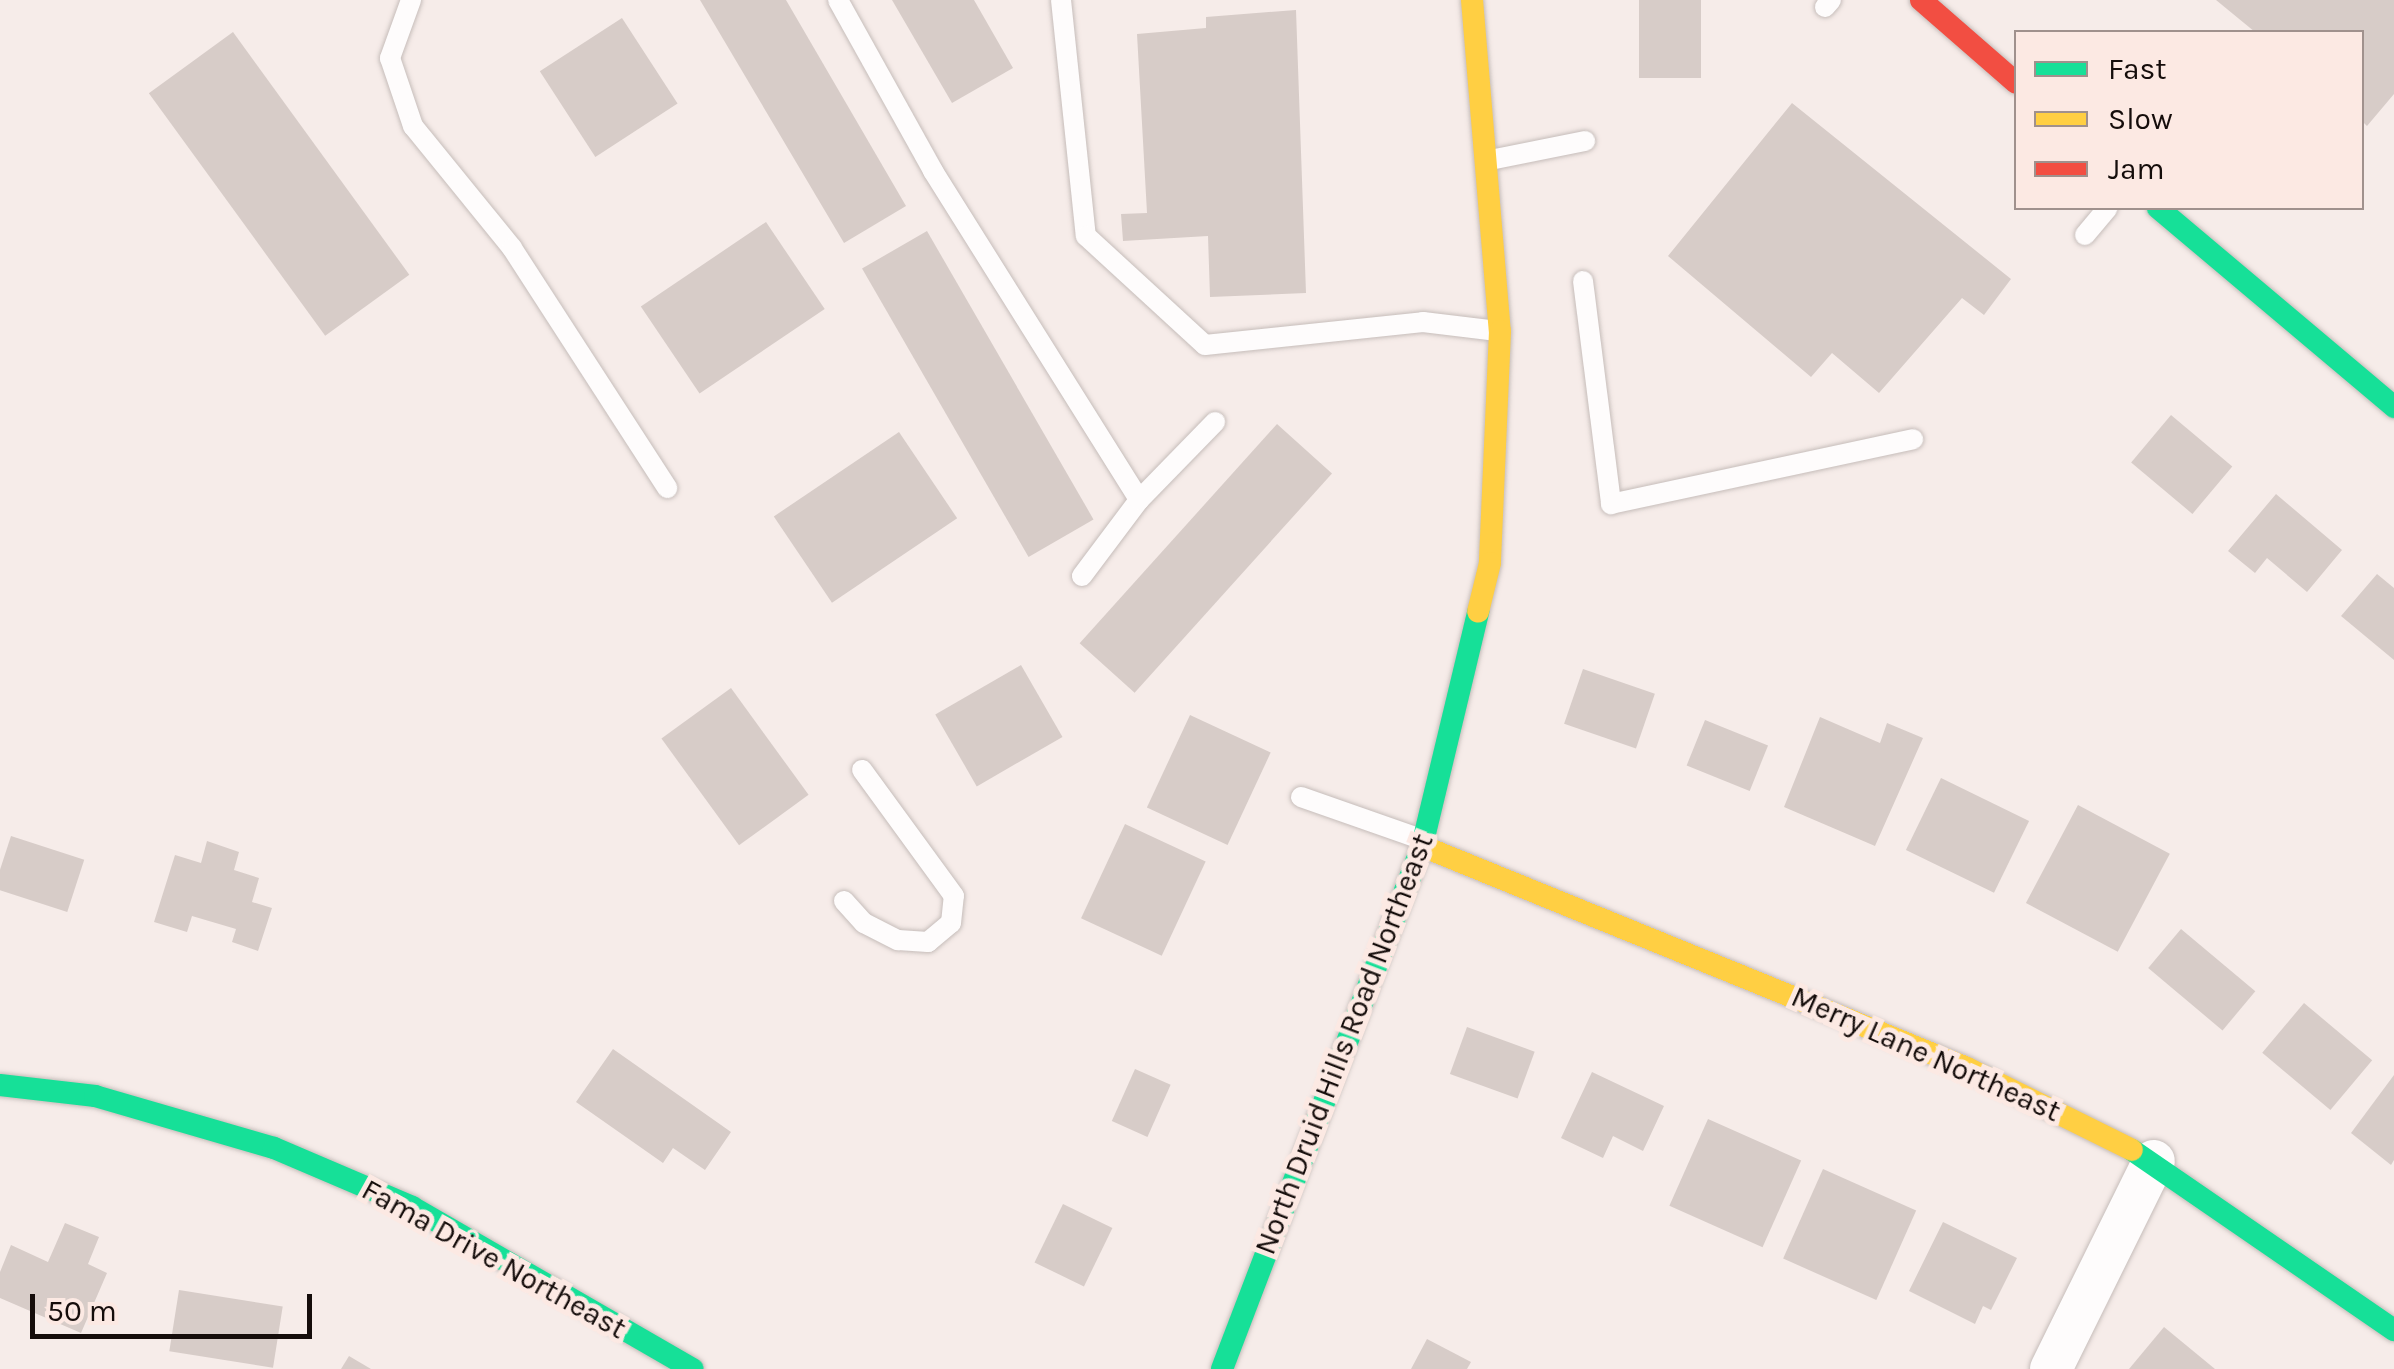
<!DOCTYPE html>
<style>
body{margin:0}
#map{position:relative;width:2394px;height:1369px;overflow:hidden;background:#f6ece9;font-family:Karla,sans-serif}
div>[style]{position:absolute}
.building>*{inset:0;background:#d7ccc8;transform-origin:0 0}
.roads{filter:drop-shadow(0 0 2px #c6bdba) drop-shadow(0 0 2px #c6bdba)}
.lane>*{height:20px;margin:-10px;padding:0 10px;transform-origin:10px;border-radius:10px;background:#fefcfc}
.street>*{height:42px;margin:-21px;padding:0 21px;transform-origin:21px;border-radius:21px;background:#fefcfc}
.fast>*{height:22px;margin:-11px;padding:0 11px;transform-origin:11px;border-radius:11px;background:#16e098}
.slow>*{height:22px;margin:-11px;padding:0 11px;transform-origin:11px;border-radius:11px;background:#ffcf43}
.jam>*{height:22px;margin:-11px;padding:0 11px;transform-origin:11px;border-radius:11px;background:#f24e42}
span{translate:-50% -50%;white-space:nowrap;text-align:center;line-height:1.15;-webkit-text-stroke:10px #fce9e3;paint-order:stroke}
.street-label{font-size:30px;color:#150d0b}
.legend{position:absolute;left:2014px;top:30px;width:350px;height:180px;box-sizing:border-box;background:#fce9e3;border:2px solid #a0918d;margin:0;padding:12px 18px;list-style:none;font-size:30px;color:#150d0b}
.legend li{display:flex;align-items:center;gap:20px;height:50px}
.legend b{width:50px;border:2px solid #a0918d}
.scale{position:absolute;left:30px;top:1294px;width:282px;height:45px;box-sizing:border-box;border:5px solid #150d0b;border-top:0;padding-left:12px;font-size:30px;line-height:35px;white-space:nowrap;color:#150d0b;-webkit-text-stroke:8px #fce9e3;paint-order:stroke}
</style>
<div id="map">
<div class="building">
<i style="clip-path:polygon(700px 0,786px 0,906px 206px,844px 243px)"></i>
<i style="clip-path:polygon(892px 0,974px 0,1013px 68px,952px 103px)"></i>
<i style="left:1639px;top:0;width:62px;height:78px"></i>
<i style="clip-path:polygon(2216px 0,2394px 0,2394px 94px,2367px 126px,2362px 121px,2362px 32px,2255px 32px)"></i>
<i style="clip-path:polygon(1296px 10px,1306px 293px,1210px 297px,1208px 236px,1123px 241px,1121px 214px,1147px 213px,1137px 34px,1206px 28px,1206px 17px)"></i>
<i style="left:622px;top:18px;width:102px;height:98px;rotate:57deg"></i>
<i style="left:233px;top:32px;width:300px;height:104px;rotate:54deg"></i>
<i style="clip-path:polygon(1792px 103px,2011px 279px,1984px 315px,1962px 298px,1879px 393px,1832px 353px,1811px 377px,1668px 256px)"></i>
<i style="left:766px;top:222px;width:105px;height:151px;rotate:56deg"></i>
<i style="left:927px;top:231px;width:333px;height:75px;rotate:60deg"></i>
<i style="left:2171px;top:415px;width:80px;height:62px;rotate:40deg"></i>
<i style="left:1277px;top:424px;width:74px;height:295px;rotate:42deg"></i>
<i style="left:899px;top:432px;width:104px;height:151px;rotate:56deg"></i>
<i style="clip-path:polygon(2276px 494px,2342px 550px,2307px 592px,2267px 558px,2255px 573px,2228px 551px)"></i>
<i style="clip-path:polygon(2377px 574px,2394px 588px,2394px 660px,2341px 616px)"></i>
<i style="left:1021px;top:665px;width:83px;height:99px;rotate:60deg"></i>
<i style="left:1583px;top:669px;width:76px;height:58px;rotate:19deg"></i>
<i style="left:731px;top:688px;width:132px;height:86px;rotate:54deg"></i>
<i style="left:1190px;top:715px;width:89px;height:102px;rotate:25deg"></i>
<i style="clip-path:polygon(1820px 717px,1880px 743px,1887px 723px,1923px 738px,1875px 846px,1784px 807px)"></i>
<i style="left:1705px;top:720px;width:68px;height:49px;rotate:22deg"></i>
<i style="left:1941px;top:778px;width:98px;height:80px;rotate:26deg"></i>
<i style="left:2078px;top:805px;width:104px;height:111px;rotate:28deg"></i>
<i style="left:1125px;top:824px;width:89px;height:104px;rotate:25deg"></i>
<i style="left:11px;top:836px;width:77px;height:55px;rotate:18deg"></i>
<i style="clip-path:polygon(207px 841px,239px 852px,234px 870px,259px 878px,252px 902px,272px 908px,258px 951px,232px 942px,236px 929px,192px 916px,187px 932px,154px 922px,175px 855px,201px 863px)"></i>
<i style="left:2181px;top:929px;width:97px;height:51px;rotate:40deg"></i>
<i style="left:2304px;top:1003px;width:89px;height:65px;rotate:40deg"></i>
<i style="left:1467px;top:1027px;width:72px;height:50px;rotate:20deg"></i>
<i style="clip-path:polygon(613px 1049px,731px 1132px,705px 1170px,673px 1148px,663px 1163px,576px 1102px)"></i>
<i style="left:1135px;top:1069px;width:39px;height:57px;rotate:24deg"></i>
<i style="clip-path:polygon(1592px 1072px,1664px 1106px,1643px 1151px,1613px 1136px,1603px 1158px,1561px 1138px)"></i>
<i style="clip-path:polygon(2394px 1075px,2394px 1160px,2391px 1165px,2351px 1133px)"></i>
<i style="left:1708px;top:1119px;width:102px;height:95px;rotate:24deg"></i>
<i style="left:1823px;top:1169px;width:102px;height:98px;rotate:24deg"></i>
<i style="left:1063px;top:1204px;width:55px;height:65px;rotate:26deg"></i>
<i style="clip-path:polygon(1943px 1222px,2017px 1258px,1991px 1310px,1983px 1306px,1975px 1324px,1909px 1291px)"></i>
<i style="clip-path:polygon(65px 1223px,99px 1237px,88px 1264px,107px 1273px,81px 1333px,0 1298px,0 1272px,11px 1245px,48px 1262px)"></i>
<i style="left:179px;top:1290px;width:105px;height:62px;rotate:9deg"></i>
<i style="clip-path:polygon(2164px 1327px,2215px 1369px,2129px 1369px)"></i>
<i style="clip-path:polygon(1427px 1339px,1471px 1362px,1467px 1369px,1411px 1369px)"></i>
<i style="clip-path:polygon(349px 1356px,371px 1369px,341px 1369px)"></i>
</div>
<div class="roads">
<div class="lane">
<i style="left:411px;top:0;width:62px;rotate:109.9deg"></i>
<i style="left:390px;top:58px;width:72px;rotate:71.3deg"></i>
<i style="left:413px;top:126px;width:157px;rotate:50.9deg"></i>
<i style="left:512px;top:248px;width:286px;rotate:57.1deg"></i>
<i style="left:838px;top:0;width:196px;rotate:60.9deg"></i>
<i style="left:933px;top:171px;width:388px;rotate:57.9deg"></i>
<i style="left:1139px;top:500px;width:95px;rotate:126.9deg"></i>
<i style="left:1061px;top:0;width:237px;rotate:84deg"></i>
<i style="left:1086px;top:236px;width:161px;rotate:42.5deg"></i>
<i style="left:1205px;top:345px;width:219px;rotate:-6deg"></i>
<i style="left:1423px;top:322px;width:75px;rotate:6.9deg"></i>
<i style="left:1825px;top:7px;width:9px;rotate:-49deg"></i>
<i style="left:1490px;top:160px;width:97px;rotate:-11.3deg"></i>
<i style="left:2085px;top:235px;width:35px;rotate:-50deg"></i>
<i style="left:1583px;top:281px;width:225px;rotate:82.8deg"></i>
<i style="left:1611px;top:504px;width:309px;rotate:-12.1deg"></i>
<i style="left:1139px;top:500px;width:109px;rotate:-45.7deg"></i>
<i style="left:1301px;top:797px;width:127px;rotate:19.3deg"></i>
<i style="left:844px;top:901px;width:30px;rotate:48deg"></i>
<i style="left:864px;top:923px;width:38px;rotate:27deg"></i>
<i style="left:898px;top:940px;width:30px;rotate:4deg"></i>
<i style="left:928px;top:942px;width:30px;rotate:-40deg"></i>
<i style="left:951px;top:923px;width:27px;rotate:-84deg"></i>
<i style="left:954px;top:896px;width:156px;rotate:-126.1deg"></i>
</div>
<div class="street">
<i style="left:2051px;top:1369px;width:232px;rotate:-63.7deg"></i>
</div>
<div class="fast">
<i style="left:2158px;top:208px;width:309px;rotate:40.1deg"></i>
<i style="left:0;top:1085px;width:96px;rotate:6.6deg"></i>
<i style="left:95px;top:1096px;width:186px;rotate:16.2deg"></i>
<i style="left:274px;top:1148px;width:150px;rotate:23.1deg"></i>
<i style="left:412px;top:1207px;width:324px;rotate:30deg"></i>
<i style="left:2132px;top:1150px;width:318px;rotate:34.5deg"></i>
<i style="left:1222px;top:1369px;width:560px;rotate:-69.07deg"></i>
<i style="left:1422px;top:846px;width:241px;rotate:-76.5deg"></i>
</div>
<div class="slow">
<i style="left:1472px;top:0;width:332px;rotate:85.2deg"></i>
<i style="left:1500px;top:331px;width:232px;rotate:92.5deg"></i>
<i style="left:1490px;top:563px;width:50px;rotate:103.8deg"></i>
<i style="left:1422px;top:846px;width:588px;rotate:22.16deg"></i>
<i style="left:1967px;top:1068px;width:184px;rotate:26.4deg"></i>
</div>
<div class="jam">
<i style="left:1921px;top:0;width:126px;rotate:41.1deg"></i>
</div>
</div>
<div class="street-label">
<span style="left:1344px;top:1044px;rotate:-69deg">North Druid Hills Road Northeast</span>
<span style="left:1926px;top:1054px;rotate:24deg">Merry Lane Northeast</span>
<span style="left:494px;top:1259px;rotate:29deg">Fama Drive Northeast</span>
</div>
<ul class="legend">
<li><b style="height:12px;background:#16e098"></b>Fast</li>
<li><b style="height:12px;background:#ffcf43"></b>Slow</li>
<li><b style="height:12px;background:#f24e42"></b>Jam</li>
</ul>
<div class="scale">50 m</div>
</div>
